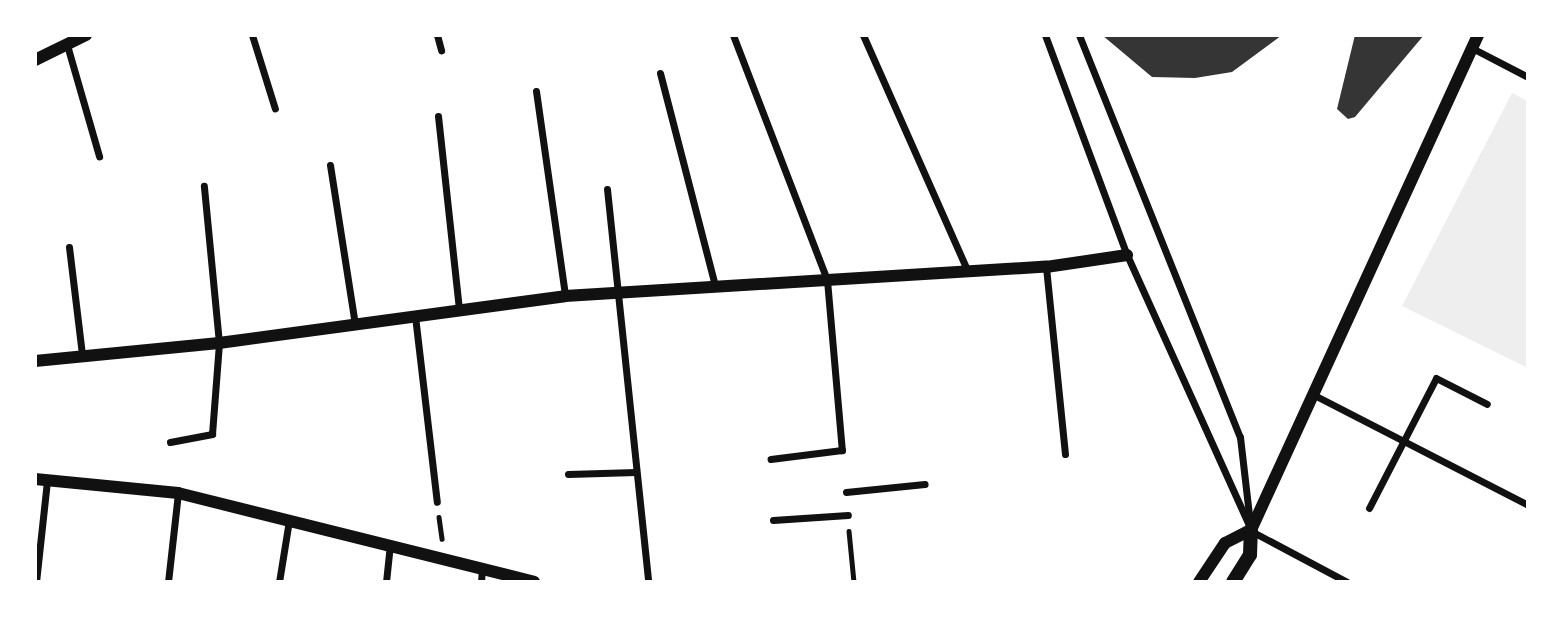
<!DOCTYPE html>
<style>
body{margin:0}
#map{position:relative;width:1563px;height:617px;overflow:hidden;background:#fff;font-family:"Sofia Sans Condensed",sans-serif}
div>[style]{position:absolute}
.green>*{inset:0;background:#eee}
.building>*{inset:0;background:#353535}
.path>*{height:4.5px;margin:-2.25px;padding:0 2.25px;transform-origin:2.25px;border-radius:2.25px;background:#111}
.minor>*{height:7px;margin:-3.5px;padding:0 3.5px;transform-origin:3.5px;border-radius:3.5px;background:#111}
.tertiary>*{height:12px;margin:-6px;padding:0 6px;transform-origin:6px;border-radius:6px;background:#111}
.secondary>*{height:14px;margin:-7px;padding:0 7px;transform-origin:7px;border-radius:7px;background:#111}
span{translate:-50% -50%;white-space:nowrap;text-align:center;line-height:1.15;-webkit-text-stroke:6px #fff;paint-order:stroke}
.frame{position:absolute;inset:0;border:37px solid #fff;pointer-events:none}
</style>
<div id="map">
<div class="green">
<i style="clip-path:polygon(1512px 93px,1528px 101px,1528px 368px,1402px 306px)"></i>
</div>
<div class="building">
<i style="clip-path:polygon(1102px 35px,1282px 35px,1232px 72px,1195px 78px,1152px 77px)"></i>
<i style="clip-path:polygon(1355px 35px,1424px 35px,1355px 117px,1348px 119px,1337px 109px)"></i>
</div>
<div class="path">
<i style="left:439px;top:517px;width:22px;rotate:82deg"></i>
<i style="left:849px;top:531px;width:51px;rotate:84.4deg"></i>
</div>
<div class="minor">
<i style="left:252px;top:35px;width:77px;rotate:72.7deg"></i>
<i style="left:437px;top:35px;width:16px;rotate:75deg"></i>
<i style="left:733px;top:35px;width:262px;rotate:69deg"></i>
<i style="left:827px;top:280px;width:171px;rotate:85deg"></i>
<i style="left:842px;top:450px;width:72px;rotate:172.8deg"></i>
<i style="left:863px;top:35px;width:257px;rotate:66.1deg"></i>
<i style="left:1045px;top:35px;width:235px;rotate:69.6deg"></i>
<i style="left:1127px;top:255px;width:302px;rotate:65.7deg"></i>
<i style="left:1079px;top:35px;width:433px;rotate:68.2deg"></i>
<i style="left:1240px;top:437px;width:87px;rotate:83.4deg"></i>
<i style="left:67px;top:45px;width:116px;rotate:73.9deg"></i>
<i style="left:1472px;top:48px;width:63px;rotate:27.4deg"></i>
<i style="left:660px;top:73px;width:220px;rotate:75.5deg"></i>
<i style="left:536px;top:91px;width:207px;rotate:81.9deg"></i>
<i style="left:438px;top:116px;width:194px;rotate:83.8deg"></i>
<i style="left:330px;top:165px;width:161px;rotate:81.1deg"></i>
<i style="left:607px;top:189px;width:395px;rotate:84deg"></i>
<i style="left:69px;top:247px;width:109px;rotate:83.1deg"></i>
<i style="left:1046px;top:267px;width:188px;rotate:84.2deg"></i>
<i style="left:415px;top:316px;width:187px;rotate:83.3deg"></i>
<i style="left:1316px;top:396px;width:238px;rotate:27.2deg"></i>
<i style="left:170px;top:442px;width:43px;rotate:-10.8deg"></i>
<i style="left:212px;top:434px;width:91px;rotate:-85.6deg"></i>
<i style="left:219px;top:343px;width:158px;rotate:-95.5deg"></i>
<i style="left:568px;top:474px;width:68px;rotate:-1.7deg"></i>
<i style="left:846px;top:492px;width:79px;rotate:-5.8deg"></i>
<i style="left:1369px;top:508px;width:146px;rotate:-62.7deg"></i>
<i style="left:1436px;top:378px;width:57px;rotate:27deg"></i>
<i style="left:773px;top:520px;width:75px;rotate:-3.8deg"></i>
<i style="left:1251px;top:531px;width:109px;rotate:28deg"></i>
<i style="left:36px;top:582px;width:103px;rotate:-83.8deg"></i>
<i style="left:168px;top:582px;width:90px;rotate:-83.6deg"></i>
<i style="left:279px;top:582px;width:63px;rotate:-80.8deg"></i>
<i style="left:386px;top:582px;width:37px;rotate:-84deg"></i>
<i style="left:481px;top:582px;width:14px;rotate:-86deg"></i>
</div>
<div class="tertiary">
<i style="left:35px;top:60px;width:57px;rotate:-26.1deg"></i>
<i style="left:35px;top:361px;width:185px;rotate:-5.6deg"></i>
<i style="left:219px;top:343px;width:349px;rotate:-7.7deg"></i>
<i style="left:565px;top:296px;width:482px;rotate:-3.5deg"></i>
<i style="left:1046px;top:267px;width:82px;rotate:-8.4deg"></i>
<i style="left:35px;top:479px;width:144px;rotate:5.6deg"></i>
<i style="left:178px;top:493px;width:367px;rotate:14deg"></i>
<i style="left:1199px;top:582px;width:47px;rotate:-56.3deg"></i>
<i style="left:1225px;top:543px;width:29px;rotate:-27deg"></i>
<i style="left:1251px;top:530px;width:545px;rotate:-65.36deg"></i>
</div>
<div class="secondary">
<i style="left:1233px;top:582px;width:32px;rotate:-58deg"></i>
<i style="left:1250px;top:555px;width:25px;rotate:-88deg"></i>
</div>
<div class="frame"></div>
</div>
